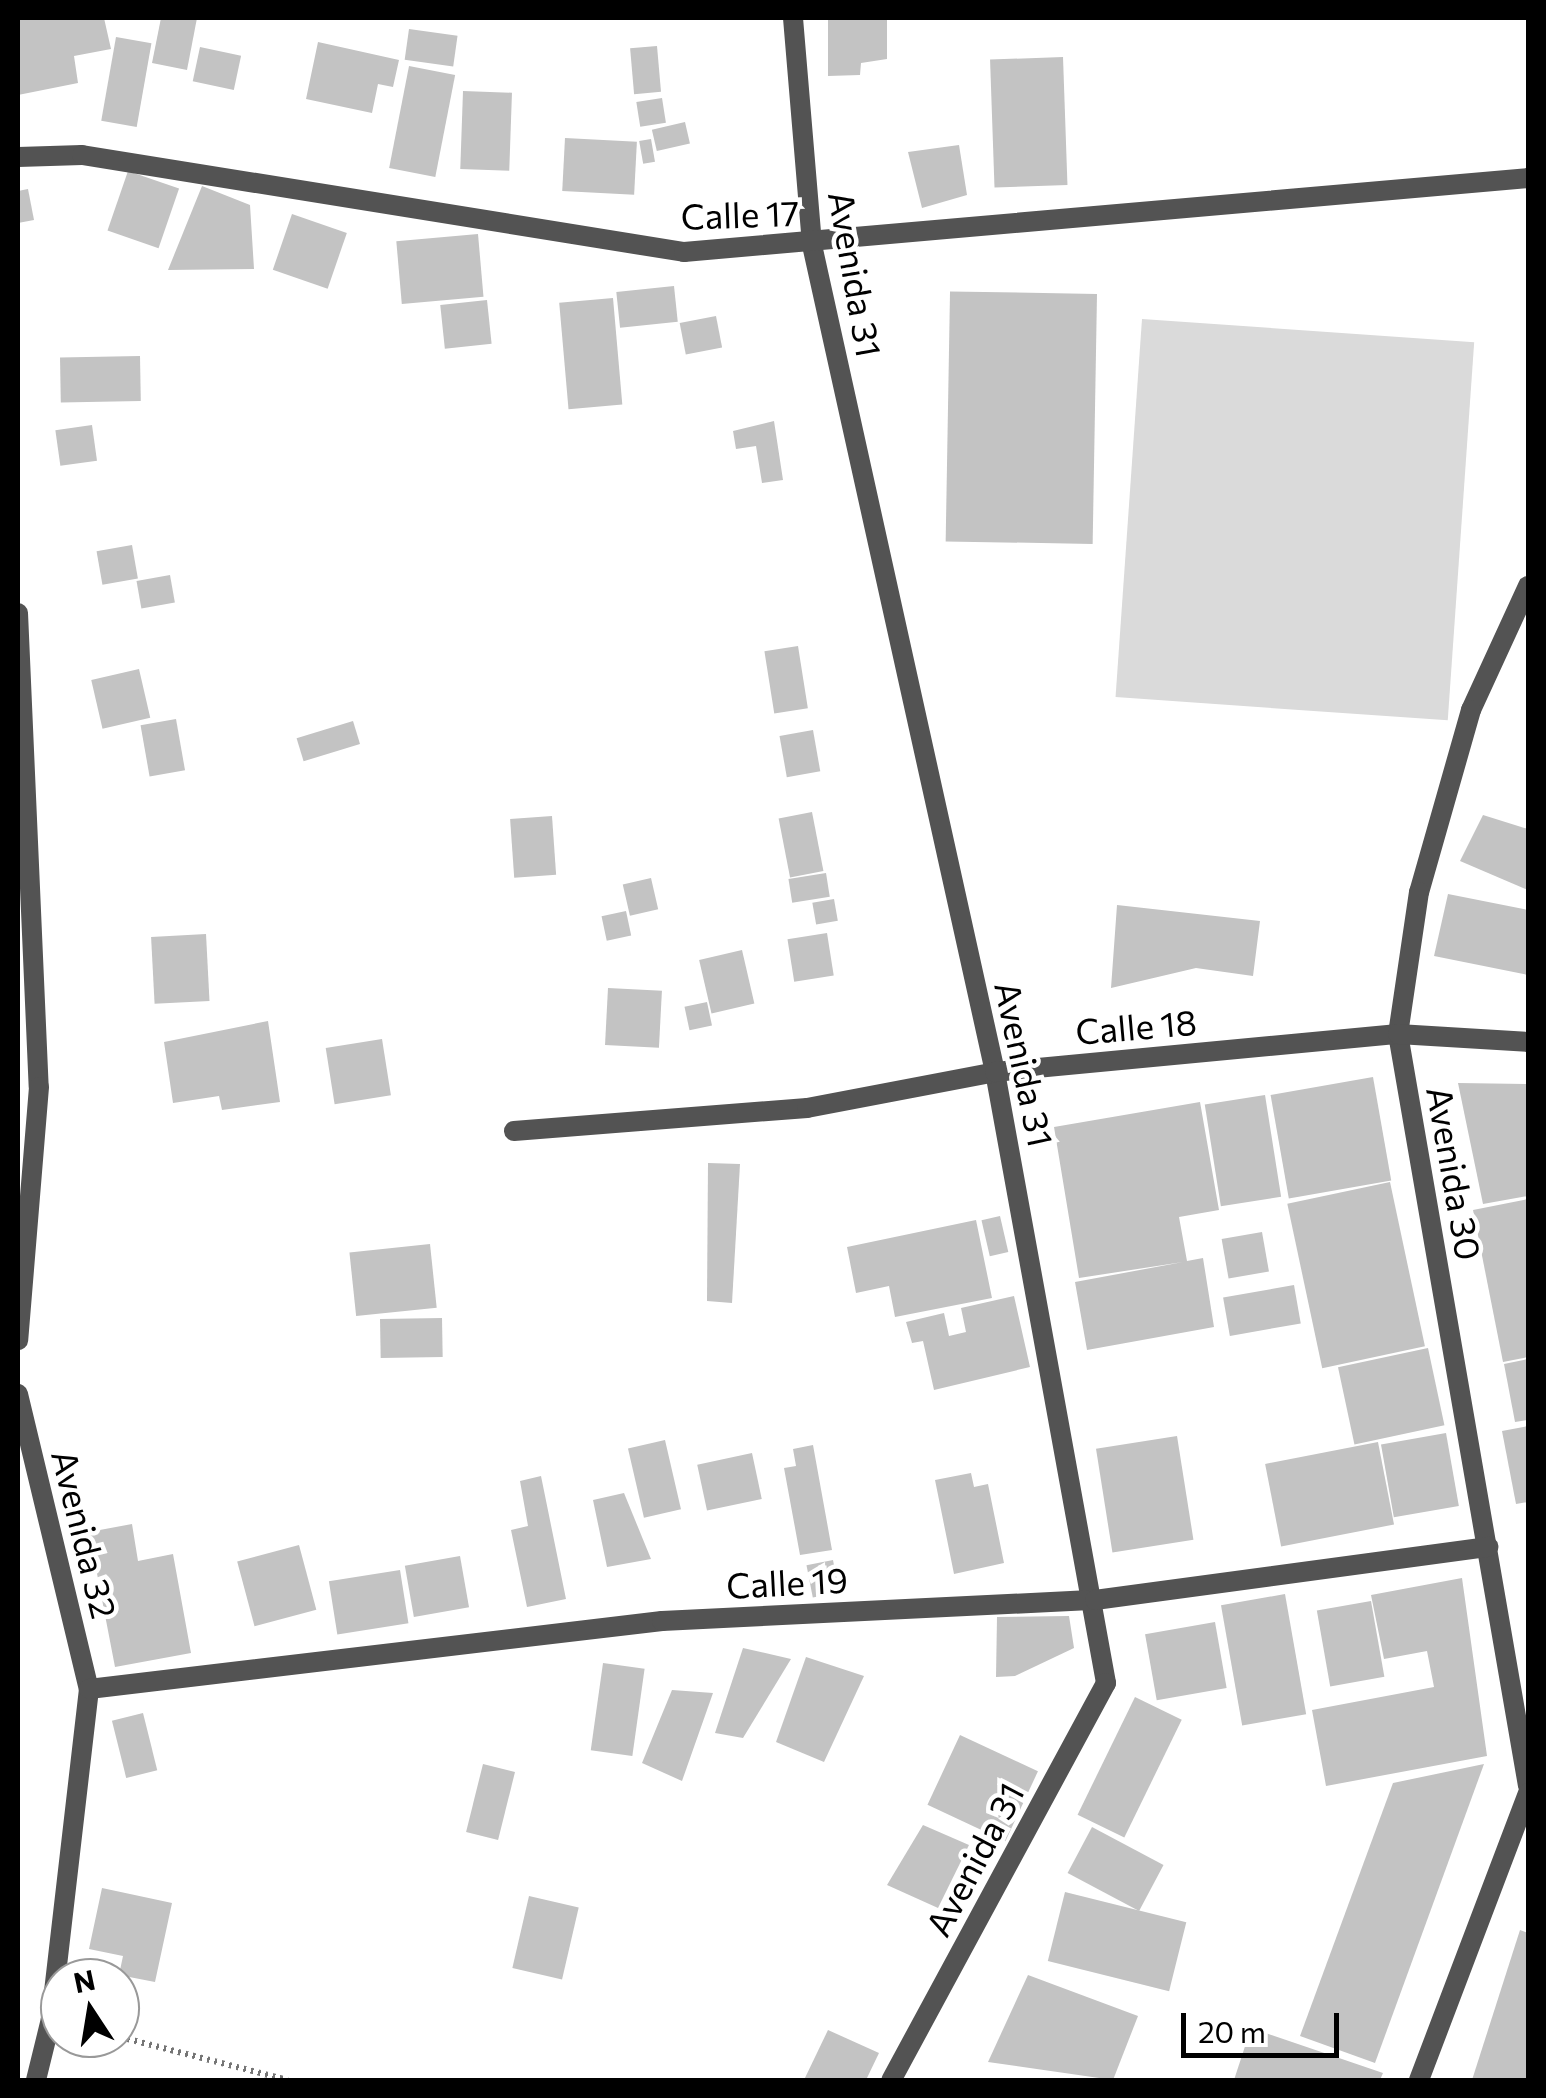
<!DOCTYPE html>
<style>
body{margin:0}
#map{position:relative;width:1546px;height:2098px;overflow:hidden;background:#fff;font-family:Commissioner,sans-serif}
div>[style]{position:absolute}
.green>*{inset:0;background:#dadada;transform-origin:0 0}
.building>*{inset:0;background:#c3c3c3;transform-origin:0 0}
.path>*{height:6px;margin-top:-3px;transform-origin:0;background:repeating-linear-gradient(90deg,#757575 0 2.5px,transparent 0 7.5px)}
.street>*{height:20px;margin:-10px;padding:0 10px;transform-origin:10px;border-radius:10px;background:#535353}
span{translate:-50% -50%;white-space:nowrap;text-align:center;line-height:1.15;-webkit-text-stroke:9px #fff;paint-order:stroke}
.street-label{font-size:35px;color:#000}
.frame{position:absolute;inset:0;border:20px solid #000;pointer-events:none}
.north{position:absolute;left:40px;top:1958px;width:100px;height:100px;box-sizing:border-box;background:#fff;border:2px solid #999;border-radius:50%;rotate:348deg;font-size:28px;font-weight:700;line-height:40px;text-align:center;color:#000}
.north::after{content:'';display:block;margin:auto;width:35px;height:45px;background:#000;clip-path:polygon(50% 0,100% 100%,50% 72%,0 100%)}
.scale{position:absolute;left:1181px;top:2013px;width:158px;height:45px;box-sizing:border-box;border:5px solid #000;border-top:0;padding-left:12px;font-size:30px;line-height:35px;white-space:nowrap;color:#000;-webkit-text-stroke:8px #fff;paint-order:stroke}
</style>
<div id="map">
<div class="green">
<i style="left:1142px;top:319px;width:333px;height:379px;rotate:4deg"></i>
</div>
<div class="building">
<i style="clip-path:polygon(18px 18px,104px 18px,111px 49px,74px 56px,78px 83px,18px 95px)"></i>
<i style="clip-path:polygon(161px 18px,197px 18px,187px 70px,152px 63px)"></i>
<i style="clip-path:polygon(828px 18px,887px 18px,887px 59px,861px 63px,860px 75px,828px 76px)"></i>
<i style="left:409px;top:29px;width:49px;height:31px;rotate:8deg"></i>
<i style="left:116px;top:37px;width:36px;height:85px;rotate:10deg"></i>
<i style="clip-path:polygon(318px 42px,399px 60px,393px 87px,378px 84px,372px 113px,306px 99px)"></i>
<i style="left:657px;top:46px;width:46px;height:27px;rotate:85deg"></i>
<i style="left:200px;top:47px;width:42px;height:35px;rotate:12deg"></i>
<i style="left:1063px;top:57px;width:128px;height:73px;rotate:88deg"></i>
<i style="left:409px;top:66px;width:47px;height:104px;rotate:11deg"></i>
<i style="left:463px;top:91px;width:49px;height:78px;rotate:2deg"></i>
<i style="left:662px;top:98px;width:25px;height:26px;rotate:81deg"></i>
<i style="left:685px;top:122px;width:22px;height:34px;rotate:77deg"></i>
<i style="left:565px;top:138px;width:72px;height:53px;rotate:3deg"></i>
<i style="left:651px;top:139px;width:23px;height:12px;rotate:80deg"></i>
<i style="clip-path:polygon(959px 145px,967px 195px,922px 208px,908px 152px)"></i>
<i style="left:128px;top:171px;width:54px;height:63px;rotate:19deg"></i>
<i style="clip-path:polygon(202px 186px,250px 205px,254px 269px,168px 270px)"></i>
<i style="clip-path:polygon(28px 189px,34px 220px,18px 223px,18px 191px)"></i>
<i style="left:292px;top:214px;width:58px;height:59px;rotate:19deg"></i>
<i style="left:478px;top:234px;width:63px;height:82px;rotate:85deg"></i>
<i style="left:674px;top:286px;width:36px;height:58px;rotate:84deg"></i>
<i style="left:1097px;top:294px;width:250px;height:147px;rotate:91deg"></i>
<i style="left:613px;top:298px;width:107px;height:54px;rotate:85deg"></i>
<i style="left:487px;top:300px;width:44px;height:47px;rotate:84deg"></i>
<i style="left:716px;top:316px;width:32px;height:37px;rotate:79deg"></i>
<i style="left:140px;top:356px;width:45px;height:80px;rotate:89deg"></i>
<i style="clip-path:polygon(774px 421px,783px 480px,762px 483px,756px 446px,736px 449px,733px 431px)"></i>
<i style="left:92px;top:425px;width:36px;height:37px;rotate:82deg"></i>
<i style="left:132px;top:545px;width:34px;height:36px;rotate:80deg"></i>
<i style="left:170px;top:575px;width:28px;height:34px;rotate:80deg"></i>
<i style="left:798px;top:646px;width:63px;height:34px;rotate:81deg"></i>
<i style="left:139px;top:669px;width:50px;height:49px;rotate:77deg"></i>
<i style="left:176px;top:719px;width:52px;height:36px;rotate:80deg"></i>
<i style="left:353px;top:721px;width:24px;height:59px;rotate:73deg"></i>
<i style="left:813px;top:730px;width:42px;height:34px;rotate:80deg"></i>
<i style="left:812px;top:812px;width:60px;height:34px;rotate:79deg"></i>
<i style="clip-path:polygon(1483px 815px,1528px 829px,1528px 890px,1460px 861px)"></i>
<i style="left:552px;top:816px;width:59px;height:42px;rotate:86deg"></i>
<i style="left:826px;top:873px;width:24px;height:38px;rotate:81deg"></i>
<i style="left:651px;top:878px;width:32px;height:29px;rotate:77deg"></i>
<i style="clip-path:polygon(1448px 894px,1528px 910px,1528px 975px,1434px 956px)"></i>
<i style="left:834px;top:899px;width:22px;height:22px;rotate:80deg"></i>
<i style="clip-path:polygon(1117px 905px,1260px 921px,1253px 976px,1196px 968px,1111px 988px)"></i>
<i style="left:626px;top:911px;width:25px;height:25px;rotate:78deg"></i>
<i style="left:827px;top:933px;width:43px;height:40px;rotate:81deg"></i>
<i style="left:206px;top:934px;width:67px;height:55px;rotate:87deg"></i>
<i style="left:742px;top:950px;width:55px;height:44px;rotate:77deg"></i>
<i style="left:608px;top:988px;width:54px;height:57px;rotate:3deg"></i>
<i style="left:707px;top:1002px;width:24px;height:23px;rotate:78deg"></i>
<i style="clip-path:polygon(268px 1021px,280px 1102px,222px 1110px,219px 1096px,173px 1103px,164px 1042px)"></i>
<i style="left:382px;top:1039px;width:57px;height:57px;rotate:81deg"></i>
<i style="left:1373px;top:1077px;width:105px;height:104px;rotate:80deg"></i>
<i style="clip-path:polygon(1458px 1083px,1528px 1084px,1528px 1196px,1483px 1204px)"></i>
<i style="left:1265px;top:1095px;width:103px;height:61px;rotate:81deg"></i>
<i style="clip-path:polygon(1200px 1102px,1219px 1210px,1179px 1217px,1187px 1261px,1203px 1258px,1214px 1327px,1087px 1350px,1075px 1282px,1183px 1262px,1079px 1278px,1054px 1127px)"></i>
<i style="clip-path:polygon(708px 1163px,740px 1164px,732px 1303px,707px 1301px)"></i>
<i style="left:1390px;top:1182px;width:168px;height:105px;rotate:78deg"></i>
<i style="clip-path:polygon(1528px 1199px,1528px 1357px,1503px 1362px,1473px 1210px)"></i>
<i style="left:1000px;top:1216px;width:37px;height:19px;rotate:77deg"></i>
<i style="clip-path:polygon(976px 1220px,992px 1298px,895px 1317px,889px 1286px,856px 1293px,847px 1247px)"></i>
<i style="left:1262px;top:1232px;width:40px;height:41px;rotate:80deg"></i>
<i style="left:430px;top:1244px;width:64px;height:81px;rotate:84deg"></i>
<i style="left:1294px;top:1285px;width:39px;height:72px;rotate:80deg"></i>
<i style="clip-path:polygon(1014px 1296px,1030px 1367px,934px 1390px,923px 1341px,912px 1343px,906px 1322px,944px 1313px,949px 1336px,966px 1332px,961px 1308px)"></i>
<i style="left:442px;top:1318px;width:39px;height:62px;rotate:89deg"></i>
<i style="left:1428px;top:1348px;width:79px;height:92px;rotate:78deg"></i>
<i style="clip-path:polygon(1528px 1359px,1528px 1420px,1515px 1422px,1504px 1364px)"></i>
<i style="clip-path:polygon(1528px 1426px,1528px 1502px,1516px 1504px,1502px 1431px)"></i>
<i style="left:1446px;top:1433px;width:74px;height:66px;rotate:80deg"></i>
<i style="left:1177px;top:1436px;width:105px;height:82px;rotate:81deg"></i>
<i style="left:665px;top:1440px;width:71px;height:38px;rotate:77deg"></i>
<i style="left:1378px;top:1442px;width:84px;height:115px;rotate:79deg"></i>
<i style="clip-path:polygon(813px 1445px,832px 1550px,800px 1555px,784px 1468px,796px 1466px,793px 1449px)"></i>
<i style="left:752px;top:1453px;width:47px;height:56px;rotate:78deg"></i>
<i style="clip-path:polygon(971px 1473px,974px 1487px,988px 1484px,1004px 1563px,954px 1574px,935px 1480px)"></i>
<i style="clip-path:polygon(541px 1476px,566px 1599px,527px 1607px,511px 1530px,528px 1526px,520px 1481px)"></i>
<i style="clip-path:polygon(624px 1493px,651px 1559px,607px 1567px,593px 1500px)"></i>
<i style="clip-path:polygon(132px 1524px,138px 1561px,173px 1554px,191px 1653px,115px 1667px,89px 1532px)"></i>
<i style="left:299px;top:1545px;width:67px;height:64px;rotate:75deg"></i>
<i style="left:460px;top:1556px;width:52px;height:56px;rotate:80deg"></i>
<i style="left:833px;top:1560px;width:33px;height:27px;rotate:79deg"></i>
<i style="left:400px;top:1570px;width:54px;height:72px;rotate:81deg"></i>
<i style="clip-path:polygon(1462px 1578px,1487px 1756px,1326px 1786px,1312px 1710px,1434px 1687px,1427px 1651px,1384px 1659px,1371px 1595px)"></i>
<i style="left:1285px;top:1594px;width:122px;height:65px;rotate:80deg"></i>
<i style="left:1371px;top:1601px;width:77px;height:55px;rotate:80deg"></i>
<i style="clip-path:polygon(1069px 1616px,1074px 1648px,1015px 1676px,996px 1677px,997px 1617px)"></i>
<i style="left:1215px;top:1622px;width:67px;height:71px;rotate:80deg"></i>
<i style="clip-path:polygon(743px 1648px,791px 1659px,743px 1738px,715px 1733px)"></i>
<i style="clip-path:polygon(806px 1657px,864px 1676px,824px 1762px,776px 1742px)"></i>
<i style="left:603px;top:1663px;width:42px;height:88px;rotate:8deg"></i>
<i style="clip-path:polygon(672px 1690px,713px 1693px,682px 1781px,642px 1763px)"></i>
<i style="left:1135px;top:1697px;width:52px;height:131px;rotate:26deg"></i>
<i style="left:143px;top:1713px;width:59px;height:32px;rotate:76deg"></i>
<i style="left:960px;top:1735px;width:86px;height:77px;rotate:25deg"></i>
<i style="left:483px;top:1764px;width:33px;height:70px;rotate:14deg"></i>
<i style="clip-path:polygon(1484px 1764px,1375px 2063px,1300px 2036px,1393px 1783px)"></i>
<i style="clip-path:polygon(923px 1825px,969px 1845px,938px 1908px,887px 1885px)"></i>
<i style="left:1092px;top:1827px;width:81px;height:52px;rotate:28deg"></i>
<i style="clip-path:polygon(102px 1888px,172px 1903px,155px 1982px,119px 1975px,123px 1956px,89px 1949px)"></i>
<i style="left:1065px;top:1892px;width:125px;height:71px;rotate:14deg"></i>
<i style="left:529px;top:1896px;width:51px;height:74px;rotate:13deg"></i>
<i style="clip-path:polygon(1520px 1930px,1528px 1933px,1528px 2080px,1472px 2080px)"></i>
<i style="clip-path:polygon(1028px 1975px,1138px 2016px,1113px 2080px,988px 2062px)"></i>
<i style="clip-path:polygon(1251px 2028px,1383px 2073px,1380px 2080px,1234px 2080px)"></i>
<i style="clip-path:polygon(828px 2030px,879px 2053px,866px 2080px,804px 2080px)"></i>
</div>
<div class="path">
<i style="left:120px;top:2037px;width:173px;rotate:14.4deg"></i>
</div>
<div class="street">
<i style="left:793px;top:18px;width:228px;rotate:85.2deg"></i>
<i style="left:812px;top:245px;width:847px;rotate:77.52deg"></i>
<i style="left:995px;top:1072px;width:621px;rotate:79.7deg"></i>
<i style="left:1106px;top:1683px;width:451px;rotate:118.4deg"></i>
<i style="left:18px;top:157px;width:64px;rotate:-1.8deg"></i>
<i style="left:82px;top:155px;width:610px;rotate:9.15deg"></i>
<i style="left:684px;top:252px;width:847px;rotate:-5.01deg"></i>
<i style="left:1528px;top:586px;width:136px;rotate:114.7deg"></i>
<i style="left:1471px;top:710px;width:189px;rotate:105.9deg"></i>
<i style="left:1419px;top:892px;width:144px;rotate:98.4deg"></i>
<i style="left:1398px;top:1034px;width:763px;rotate:80.19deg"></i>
<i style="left:18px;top:613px;width:474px;rotate:87.5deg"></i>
<i style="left:39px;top:1087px;width:254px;rotate:94.7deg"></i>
<i style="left:514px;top:1131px;width:294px;rotate:-4.5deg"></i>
<i style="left:807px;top:1108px;width:191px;rotate:-10.8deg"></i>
<i style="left:995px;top:1072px;width:405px;rotate:-5.4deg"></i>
<i style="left:1398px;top:1034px;width:130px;rotate:3.5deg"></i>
<i style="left:18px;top:1394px;width:303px;rotate:76.5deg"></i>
<i style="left:89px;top:1689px;width:332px;rotate:96.6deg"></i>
<i style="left:51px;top:2019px;width:63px;rotate:103.8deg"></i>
<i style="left:89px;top:1689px;width:577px;rotate:-6.77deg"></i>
<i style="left:662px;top:1621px;width:434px;rotate:-2.8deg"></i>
<i style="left:1095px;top:1600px;width:397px;rotate:-7.7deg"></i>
<i style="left:1419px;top:2080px;width:307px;rotate:-69.2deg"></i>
</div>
<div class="street-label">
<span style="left:740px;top:214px;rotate:-2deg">Calle 17</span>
<span style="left:856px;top:274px;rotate:80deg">Avenida 31</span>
<span style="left:1136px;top:1026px;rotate:-5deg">Calle 18</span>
<span style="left:1025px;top:1064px;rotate:78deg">Avenida 31</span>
<span style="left:1455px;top:1173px;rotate:80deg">Avenida 30</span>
<span style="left:85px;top:1534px;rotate:76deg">Avenida 32</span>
<span style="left:787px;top:1582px;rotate:-3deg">Calle 19</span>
<span style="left:974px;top:1859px;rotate:-62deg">Avenida 31</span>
</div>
<div class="frame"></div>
<div class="north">N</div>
<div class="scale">20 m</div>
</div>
